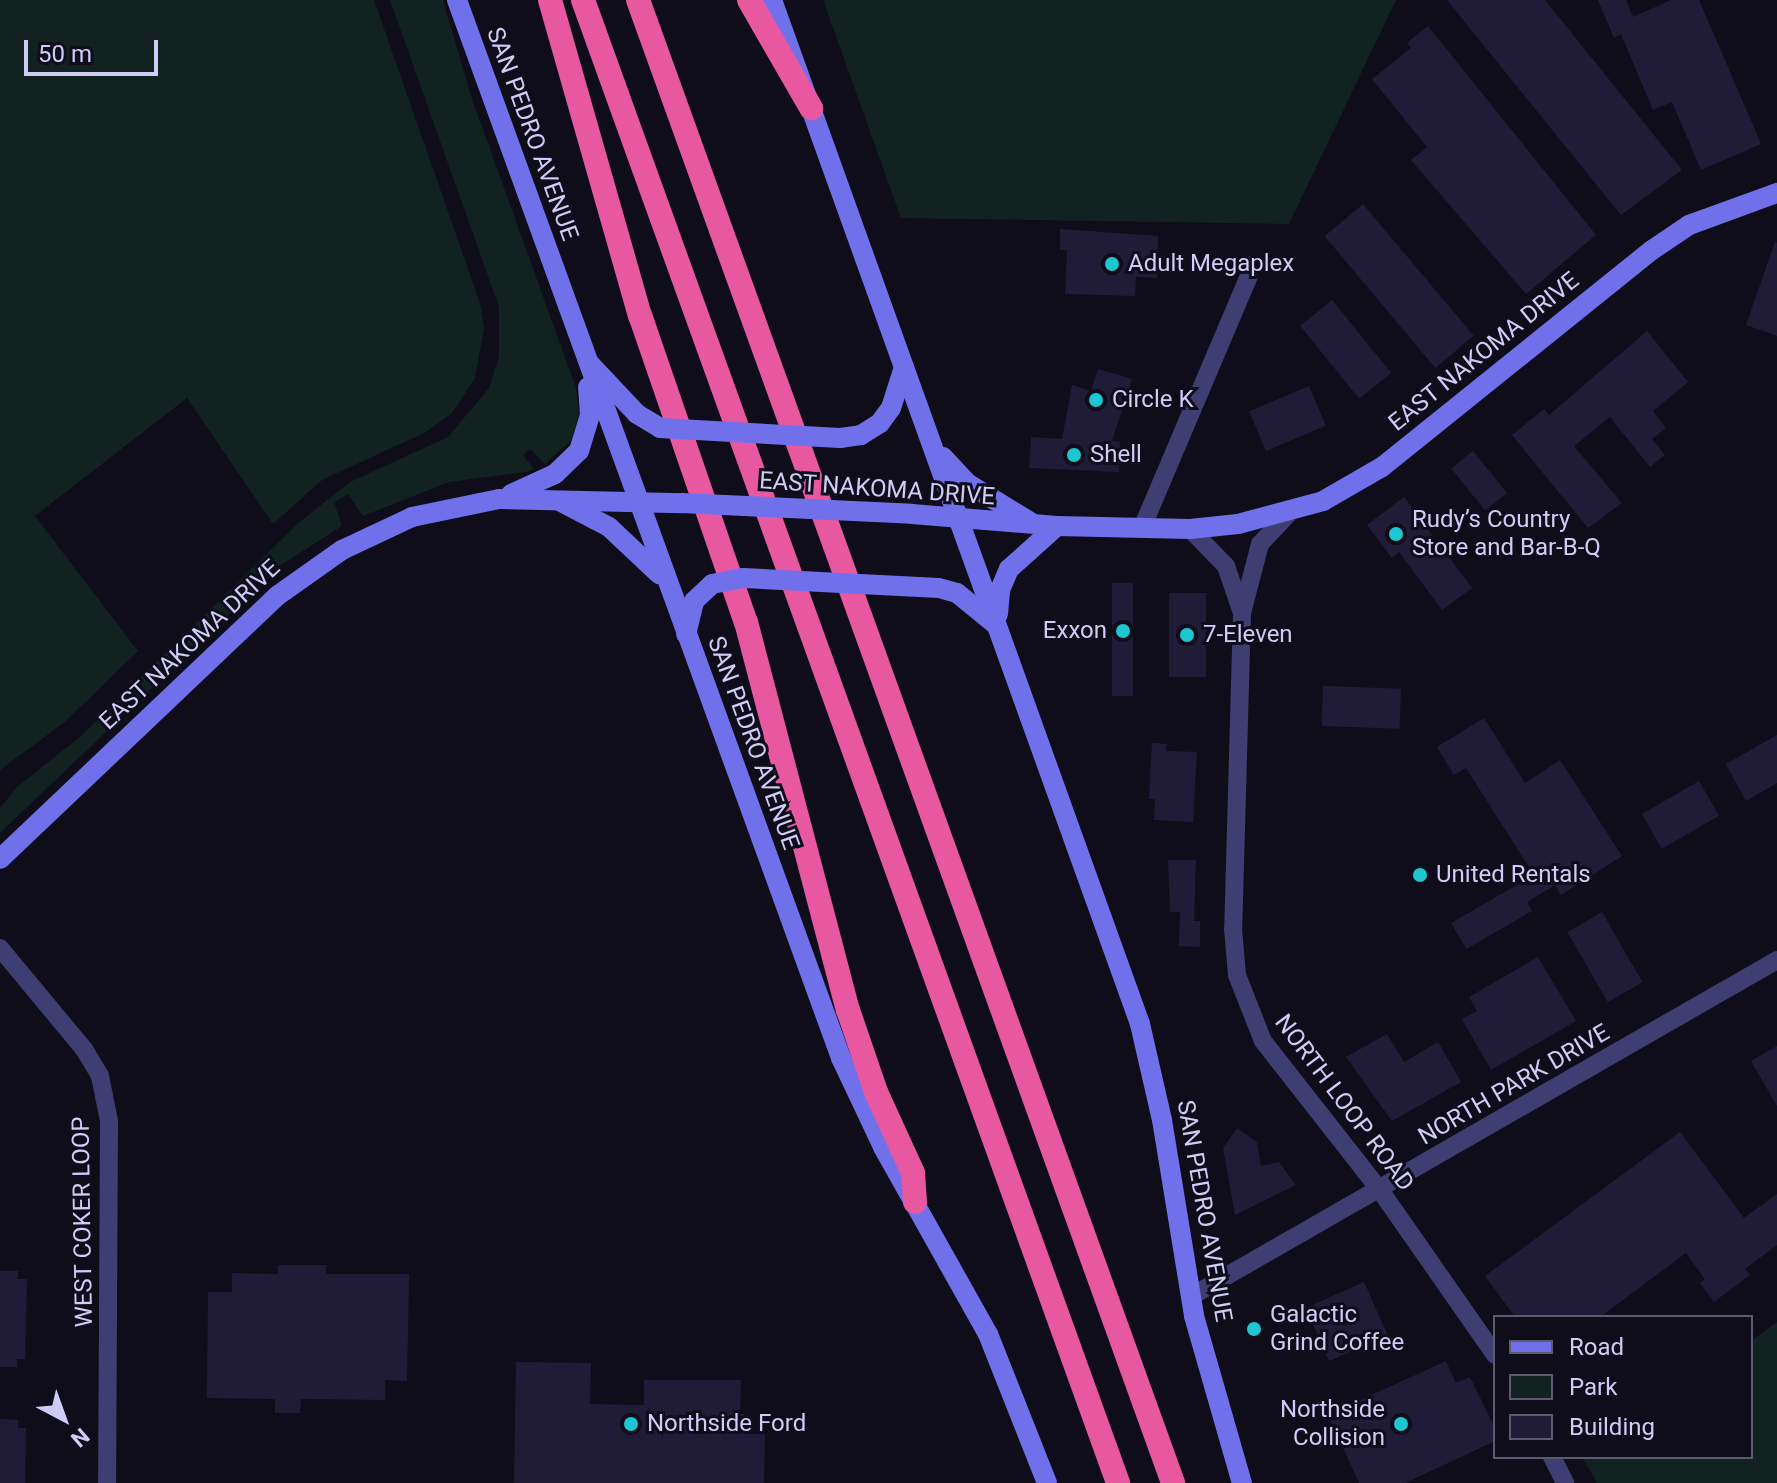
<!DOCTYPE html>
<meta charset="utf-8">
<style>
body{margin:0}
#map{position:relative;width:1777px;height:1483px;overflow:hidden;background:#0f0d19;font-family:Roboto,sans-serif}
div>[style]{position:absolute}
.green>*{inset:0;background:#112221}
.building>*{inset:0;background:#201c38;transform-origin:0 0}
.street>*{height:18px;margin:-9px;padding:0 9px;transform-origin:9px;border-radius:9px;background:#3f3e72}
.secondary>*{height:20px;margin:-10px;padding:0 10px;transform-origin:10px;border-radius:10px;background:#7070eb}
.highway>*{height:24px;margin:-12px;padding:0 12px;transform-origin:12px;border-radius:12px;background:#e758a0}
.secondary-bridge>*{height:20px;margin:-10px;padding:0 10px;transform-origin:10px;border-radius:10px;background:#7070eb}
.dots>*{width:22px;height:22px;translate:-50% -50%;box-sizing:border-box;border:4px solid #0f0d19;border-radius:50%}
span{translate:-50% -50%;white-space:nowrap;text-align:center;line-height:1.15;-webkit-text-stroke:6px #0f0d19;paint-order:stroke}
.street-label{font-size:24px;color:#d0ccf8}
.poi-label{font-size:24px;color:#d0ccf8}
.left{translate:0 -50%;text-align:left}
.right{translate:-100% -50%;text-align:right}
.legend{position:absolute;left:1493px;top:1315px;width:260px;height:144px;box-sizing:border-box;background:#0f0d19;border:2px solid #5c5972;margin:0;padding:10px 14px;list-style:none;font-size:24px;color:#d0ccf8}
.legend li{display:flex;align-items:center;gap:16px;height:40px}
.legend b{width:40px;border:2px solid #5c5972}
.north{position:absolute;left:24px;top:1379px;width:80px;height:80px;-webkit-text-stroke:6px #0f0d19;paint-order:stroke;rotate:139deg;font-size:22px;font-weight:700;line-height:32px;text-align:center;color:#d0ccf8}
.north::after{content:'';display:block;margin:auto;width:28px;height:36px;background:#d0ccf8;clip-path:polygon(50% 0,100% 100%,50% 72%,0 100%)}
.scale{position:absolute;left:24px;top:40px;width:134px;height:36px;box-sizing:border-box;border:4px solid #d0ccf8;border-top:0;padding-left:10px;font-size:24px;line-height:28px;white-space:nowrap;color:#d0ccf8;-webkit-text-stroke:6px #0f0d19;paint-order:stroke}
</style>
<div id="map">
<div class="green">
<i style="clip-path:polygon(0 0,374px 0,480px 303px,484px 328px,475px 378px,452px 413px,426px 432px,322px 480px,273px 524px,187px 398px,35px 516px,138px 651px,66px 721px,0 770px)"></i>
<i style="clip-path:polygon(390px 0,443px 0,471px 96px,576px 388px,579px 414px,571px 441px,545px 464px,530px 449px,523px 455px,534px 469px,526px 472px,449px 482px,363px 516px,348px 494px,334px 502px,342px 526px,281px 565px,0 833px,0 808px,17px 787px,81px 736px,297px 524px,350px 482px,448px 437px,489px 388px,499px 358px,499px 307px)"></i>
<i style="clip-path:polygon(823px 0,1396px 0,1289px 224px,901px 218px)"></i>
<i style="clip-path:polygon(1777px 1322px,1777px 1483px,1597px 1483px,1582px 1457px,1751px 1457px,1751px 1341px)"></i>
</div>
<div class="building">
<i style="clip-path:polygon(1447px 0,1545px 0,1682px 170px,1621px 215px)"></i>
<i style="clip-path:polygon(1598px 0,1626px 0,1633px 17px,1671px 0,1699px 0,1761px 144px,1701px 170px,1672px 102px,1653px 110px,1621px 34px,1614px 38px)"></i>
<i style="clip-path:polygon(1428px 26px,1596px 235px,1526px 294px,1411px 160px,1427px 147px,1372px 79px,1411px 48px,1407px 43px)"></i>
<i style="left:1363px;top:204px;width:172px;height:50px;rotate:50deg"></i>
<i style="clip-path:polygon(1060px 229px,1158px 236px,1157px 278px,1136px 277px,1135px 296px,1065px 294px,1067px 250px,1060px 250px)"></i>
<i style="clip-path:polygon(1775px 242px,1777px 243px,1777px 336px,1746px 325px)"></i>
<i style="left:1332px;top:300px;width:94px;height:41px;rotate:51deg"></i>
<i style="clip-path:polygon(1647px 331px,1688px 382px,1653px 411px,1666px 428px,1652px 439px,1665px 455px,1650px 467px,1610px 417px,1574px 446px,1622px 503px,1588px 528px,1512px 435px,1544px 409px,1549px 415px)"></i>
<i style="clip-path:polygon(1098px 369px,1132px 379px,1112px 441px,1120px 442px,1119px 472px,1029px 468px,1031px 437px,1062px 439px,1072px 385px,1091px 391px)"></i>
<i style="left:1309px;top:386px;width:43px;height:65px;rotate:67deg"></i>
<i style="left:1473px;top:451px;width:54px;height:28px;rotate:51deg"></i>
<i style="clip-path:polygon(1404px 497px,1472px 588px,1442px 610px,1399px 552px,1392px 558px,1367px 525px)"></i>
<i style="left:1112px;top:583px;width:21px;height:113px"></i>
<i style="left:1169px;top:593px;width:37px;height:84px"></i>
<i style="left:1323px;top:686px;width:78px;height:40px;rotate:2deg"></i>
<i style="clip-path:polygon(1484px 718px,1525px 783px,1560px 760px,1622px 856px,1561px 895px,1555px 885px,1527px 902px,1532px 911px,1466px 949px,1451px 923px,1534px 875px,1466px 768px,1454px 775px,1437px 747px)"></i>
<i style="clip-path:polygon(1777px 735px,1777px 783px,1746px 801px,1726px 764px)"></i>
<i style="clip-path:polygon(1152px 743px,1167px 744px,1166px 751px,1197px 752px,1193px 822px,1154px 820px,1155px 799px,1149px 799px)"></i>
<i style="left:1699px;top:781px;width:40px;height:66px;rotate:60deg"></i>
<i style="clip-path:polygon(1168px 860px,1196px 860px,1194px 921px,1200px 921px,1200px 947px,1179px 946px,1180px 912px,1170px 912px)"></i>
<i style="left:1602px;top:912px;width:81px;height:40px;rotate:60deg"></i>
<i style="clip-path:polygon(1538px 957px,1576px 1021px,1491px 1070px,1462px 1019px,1477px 1011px,1469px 997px)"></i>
<i style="clip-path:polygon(1387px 1034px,1404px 1062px,1438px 1042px,1461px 1082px,1392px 1121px,1346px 1057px)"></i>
<i style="clip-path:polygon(1777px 1046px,1777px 1106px,1751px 1061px)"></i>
<i style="clip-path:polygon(1237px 1128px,1257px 1142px,1261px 1166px,1279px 1162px,1296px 1185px,1235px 1215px,1223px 1148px)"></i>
<i style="clip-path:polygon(1680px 1132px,1744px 1218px,1777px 1194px,1777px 1245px,1745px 1269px,1750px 1275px,1714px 1302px,1700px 1283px,1705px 1279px,1686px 1253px,1600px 1317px,1515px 1317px,1485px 1276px)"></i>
<i style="clip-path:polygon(278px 1265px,326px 1265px,326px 1274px,409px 1274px,407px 1381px,385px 1380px,385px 1400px,301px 1399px,300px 1413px,275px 1413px,275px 1399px,207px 1398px,208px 1292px,232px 1292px,232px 1273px,278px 1274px)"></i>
<i style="clip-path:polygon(0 1271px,18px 1271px,18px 1279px,27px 1279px,25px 1359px,17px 1359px,17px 1367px,0 1367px)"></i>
<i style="left:1364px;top:1282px;width:58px;height:64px;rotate:66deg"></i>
<i style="clip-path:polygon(1446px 1361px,1456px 1383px,1470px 1377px,1495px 1428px,1495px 1441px,1405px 1483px,1359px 1483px,1328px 1415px)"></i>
<i style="clip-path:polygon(516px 1362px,591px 1363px,590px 1404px,644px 1405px,644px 1380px,741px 1380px,740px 1414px,748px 1415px,747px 1434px,765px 1434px,764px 1483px,514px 1483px)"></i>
<i style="clip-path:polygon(0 1419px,18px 1420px,18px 1428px,26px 1428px,25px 1483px,0 1483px)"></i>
</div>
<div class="street">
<i style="left:1289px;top:513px;width:42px;rotate:133.1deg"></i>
<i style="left:1260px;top:544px;width:71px;rotate:104.6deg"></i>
<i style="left:1242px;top:613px;width:316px;rotate:91.6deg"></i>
<i style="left:1233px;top:929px;width:46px;rotate:85deg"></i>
<i style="left:1237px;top:975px;width:71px;rotate:68.5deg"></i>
<i style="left:1263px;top:1041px;width:189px;rotate:51.9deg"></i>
<i style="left:1380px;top:1190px;width:201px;rotate:55.1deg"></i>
<i style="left:1142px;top:528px;width:272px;rotate:-67deg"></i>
<i style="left:1190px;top:529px;width:52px;rotate:45.8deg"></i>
<i style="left:1226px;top:566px;width:50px;rotate:71.2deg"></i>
<i style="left:0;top:948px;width:131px;rotate:50.3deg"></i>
<i style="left:84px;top:1049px;width:31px;rotate:59deg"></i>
<i style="left:100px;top:1076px;width:46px;rotate:78.7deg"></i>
<i style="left:109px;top:1121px;width:362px;rotate:90.3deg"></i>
<i style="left:1190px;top:1297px;width:677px;rotate:-29.86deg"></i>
<i style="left:1552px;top:1457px;width:29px;rotate:63deg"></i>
</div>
<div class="secondary">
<i style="left:457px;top:0;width:1126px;rotate:70.05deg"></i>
<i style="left:841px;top:1058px;width:98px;rotate:64.7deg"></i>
<i style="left:883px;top:1147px;width:214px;rotate:60.7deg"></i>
<i style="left:988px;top:1334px;width:160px;rotate:68.4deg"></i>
<i style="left:772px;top:0;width:1088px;rotate:70.23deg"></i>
<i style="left:1140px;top:1024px;width:98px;rotate:77.1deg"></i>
<i style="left:1162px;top:1120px;width:199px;rotate:80.7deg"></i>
<i style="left:1194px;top:1316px;width:174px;rotate:74deg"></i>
<i style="left:591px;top:365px;width:67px;rotate:46.8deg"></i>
<i style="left:637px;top:414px;width:27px;rotate:31deg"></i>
<i style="left:880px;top:423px;width:19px;rotate:-54deg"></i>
<i style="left:891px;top:408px;width:43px;rotate:-72.4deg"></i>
<i style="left:943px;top:457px;width:35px;rotate:47deg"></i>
<i style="left:967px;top:483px;width:76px;rotate:31.6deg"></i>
<i style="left:511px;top:494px;width:48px;rotate:-24.4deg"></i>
<i style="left:555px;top:474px;width:33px;rotate:-44deg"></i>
<i style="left:579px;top:451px;width:38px;rotate:-73deg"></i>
<i style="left:590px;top:415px;width:28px;rotate:-94deg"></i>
<i style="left:561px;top:502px;width:54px;rotate:27.5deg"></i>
<i style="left:609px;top:527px;width:69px;rotate:43.2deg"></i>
<i style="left:912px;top:514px;width:145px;rotate:4.7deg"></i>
<i style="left:1057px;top:526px;width:133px;rotate:1.3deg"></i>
<i style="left:1190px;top:529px;width:48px;rotate:-5.9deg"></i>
<i style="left:1238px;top:524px;width:88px;rotate:-15.1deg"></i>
<i style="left:1323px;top:501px;width:68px;rotate:-30deg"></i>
<i style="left:1382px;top:467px;width:346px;rotate:-38.8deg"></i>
<i style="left:1652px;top:250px;width:45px;rotate:-34deg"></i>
<i style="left:1689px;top:225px;width:94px;rotate:-20deg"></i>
<i style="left:939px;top:588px;width:19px;rotate:16deg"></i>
<i style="left:957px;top:593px;width:49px;rotate:39.2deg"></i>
<i style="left:998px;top:614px;width:24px;rotate:-85deg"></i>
<i style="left:1000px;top:590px;width:23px;rotate:-67deg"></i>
<i style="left:1009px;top:569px;width:64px;rotate:-41.9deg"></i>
<i style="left:686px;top:634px;width:34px;rotate:-76deg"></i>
<i style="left:694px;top:601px;width:25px;rotate:-43deg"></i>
<i style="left:0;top:859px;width:382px;rotate:-43.5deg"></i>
<i style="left:277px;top:596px;width:80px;rotate:-35.3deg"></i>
<i style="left:342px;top:550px;width:77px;rotate:-25.2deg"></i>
<i style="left:412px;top:517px;width:89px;rotate:-11.7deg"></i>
<i style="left:499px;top:499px;width:183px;rotate:1.3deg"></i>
</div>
<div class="highway">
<i style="left:550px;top:0;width:328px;rotate:74.1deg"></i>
<i style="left:640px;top:315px;width:325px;rotate:71deg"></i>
<i style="left:746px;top:622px;width:401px;rotate:75.3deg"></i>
<i style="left:848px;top:1010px;width:87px;rotate:71.1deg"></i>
<i style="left:876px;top:1092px;width:89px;rotate:65.4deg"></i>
<i style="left:913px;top:1173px;width:29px;rotate:86deg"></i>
<i style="left:583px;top:0;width:1577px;rotate:70.16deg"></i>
<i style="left:638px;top:0;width:1577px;rotate:70.16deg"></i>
<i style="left:749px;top:0;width:125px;rotate:60.1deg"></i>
</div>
<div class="secondary-bridge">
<i style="left:660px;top:428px;width:180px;rotate:3.2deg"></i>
<i style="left:840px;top:438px;width:21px;rotate:-8deg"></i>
<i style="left:861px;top:435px;width:22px;rotate:-32deg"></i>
<i style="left:682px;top:503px;width:230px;rotate:2.7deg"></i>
<i style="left:712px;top:584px;width:32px;rotate:-11deg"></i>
<i style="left:743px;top:578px;width:196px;rotate:2.9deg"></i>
</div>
<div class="dots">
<i style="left:1112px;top:264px;background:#1ec5d2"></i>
<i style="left:1096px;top:400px;background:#1ec5d2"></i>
<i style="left:1074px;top:455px;background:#1ec5d2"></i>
<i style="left:1396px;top:534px;background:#1ec5d2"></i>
<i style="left:1123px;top:631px;background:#1ec5d2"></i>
<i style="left:1187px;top:635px;background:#1ec5d2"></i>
<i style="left:1420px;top:875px;background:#1ec5d2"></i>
<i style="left:1254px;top:1329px;background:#1ec5d2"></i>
<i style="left:631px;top:1424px;background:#1ec5d2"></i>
<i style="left:1401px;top:1424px;background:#1ec5d2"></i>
</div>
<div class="street-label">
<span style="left:532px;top:134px;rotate:70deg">SAN PEDRO AVENUE</span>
<span style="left:1484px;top:352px;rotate:-39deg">EAST NAKOMA DRIVE</span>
<span style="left:877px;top:489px;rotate:4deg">EAST NAKOMA DRIVE</span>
<span style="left:190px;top:645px;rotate:-43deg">EAST NAKOMA DRIVE</span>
<span style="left:753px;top:743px;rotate:70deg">SAN PEDRO AVENUE</span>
<span style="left:1514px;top:1085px;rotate:-30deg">NORTH PARK DRIVE</span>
<span style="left:1344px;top:1103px;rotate:53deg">NORTH LOOP ROAD</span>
<span style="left:1204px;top:1211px;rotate:80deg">SAN PEDRO AVENUE</span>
<span style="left:83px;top:1222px;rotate:-91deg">WEST COKER LOOP</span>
</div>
<div class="poi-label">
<span class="left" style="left:1128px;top:264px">Adult Megaplex</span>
<span class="left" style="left:1112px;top:400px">Circle K</span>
<span class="left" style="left:1090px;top:455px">Shell</span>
<span class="left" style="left:1412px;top:534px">Rudy’s Country<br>Store and Bar-B-Q</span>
<span class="right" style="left:1107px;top:631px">Exxon</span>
<span class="left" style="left:1203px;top:635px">7-Eleven</span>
<span class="left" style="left:1436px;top:875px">United Rentals</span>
<span class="left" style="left:1270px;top:1329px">Galactic<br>Grind Coffee</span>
<span class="right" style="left:1385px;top:1424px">Northside<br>Collision</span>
<span class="left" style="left:647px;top:1424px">Northside Ford</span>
</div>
<ul class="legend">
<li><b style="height:10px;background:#7070eb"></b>Road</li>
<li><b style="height:22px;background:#112221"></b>Park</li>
<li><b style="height:22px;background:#201c38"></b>Building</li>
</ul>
<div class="north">N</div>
<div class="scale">50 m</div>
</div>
